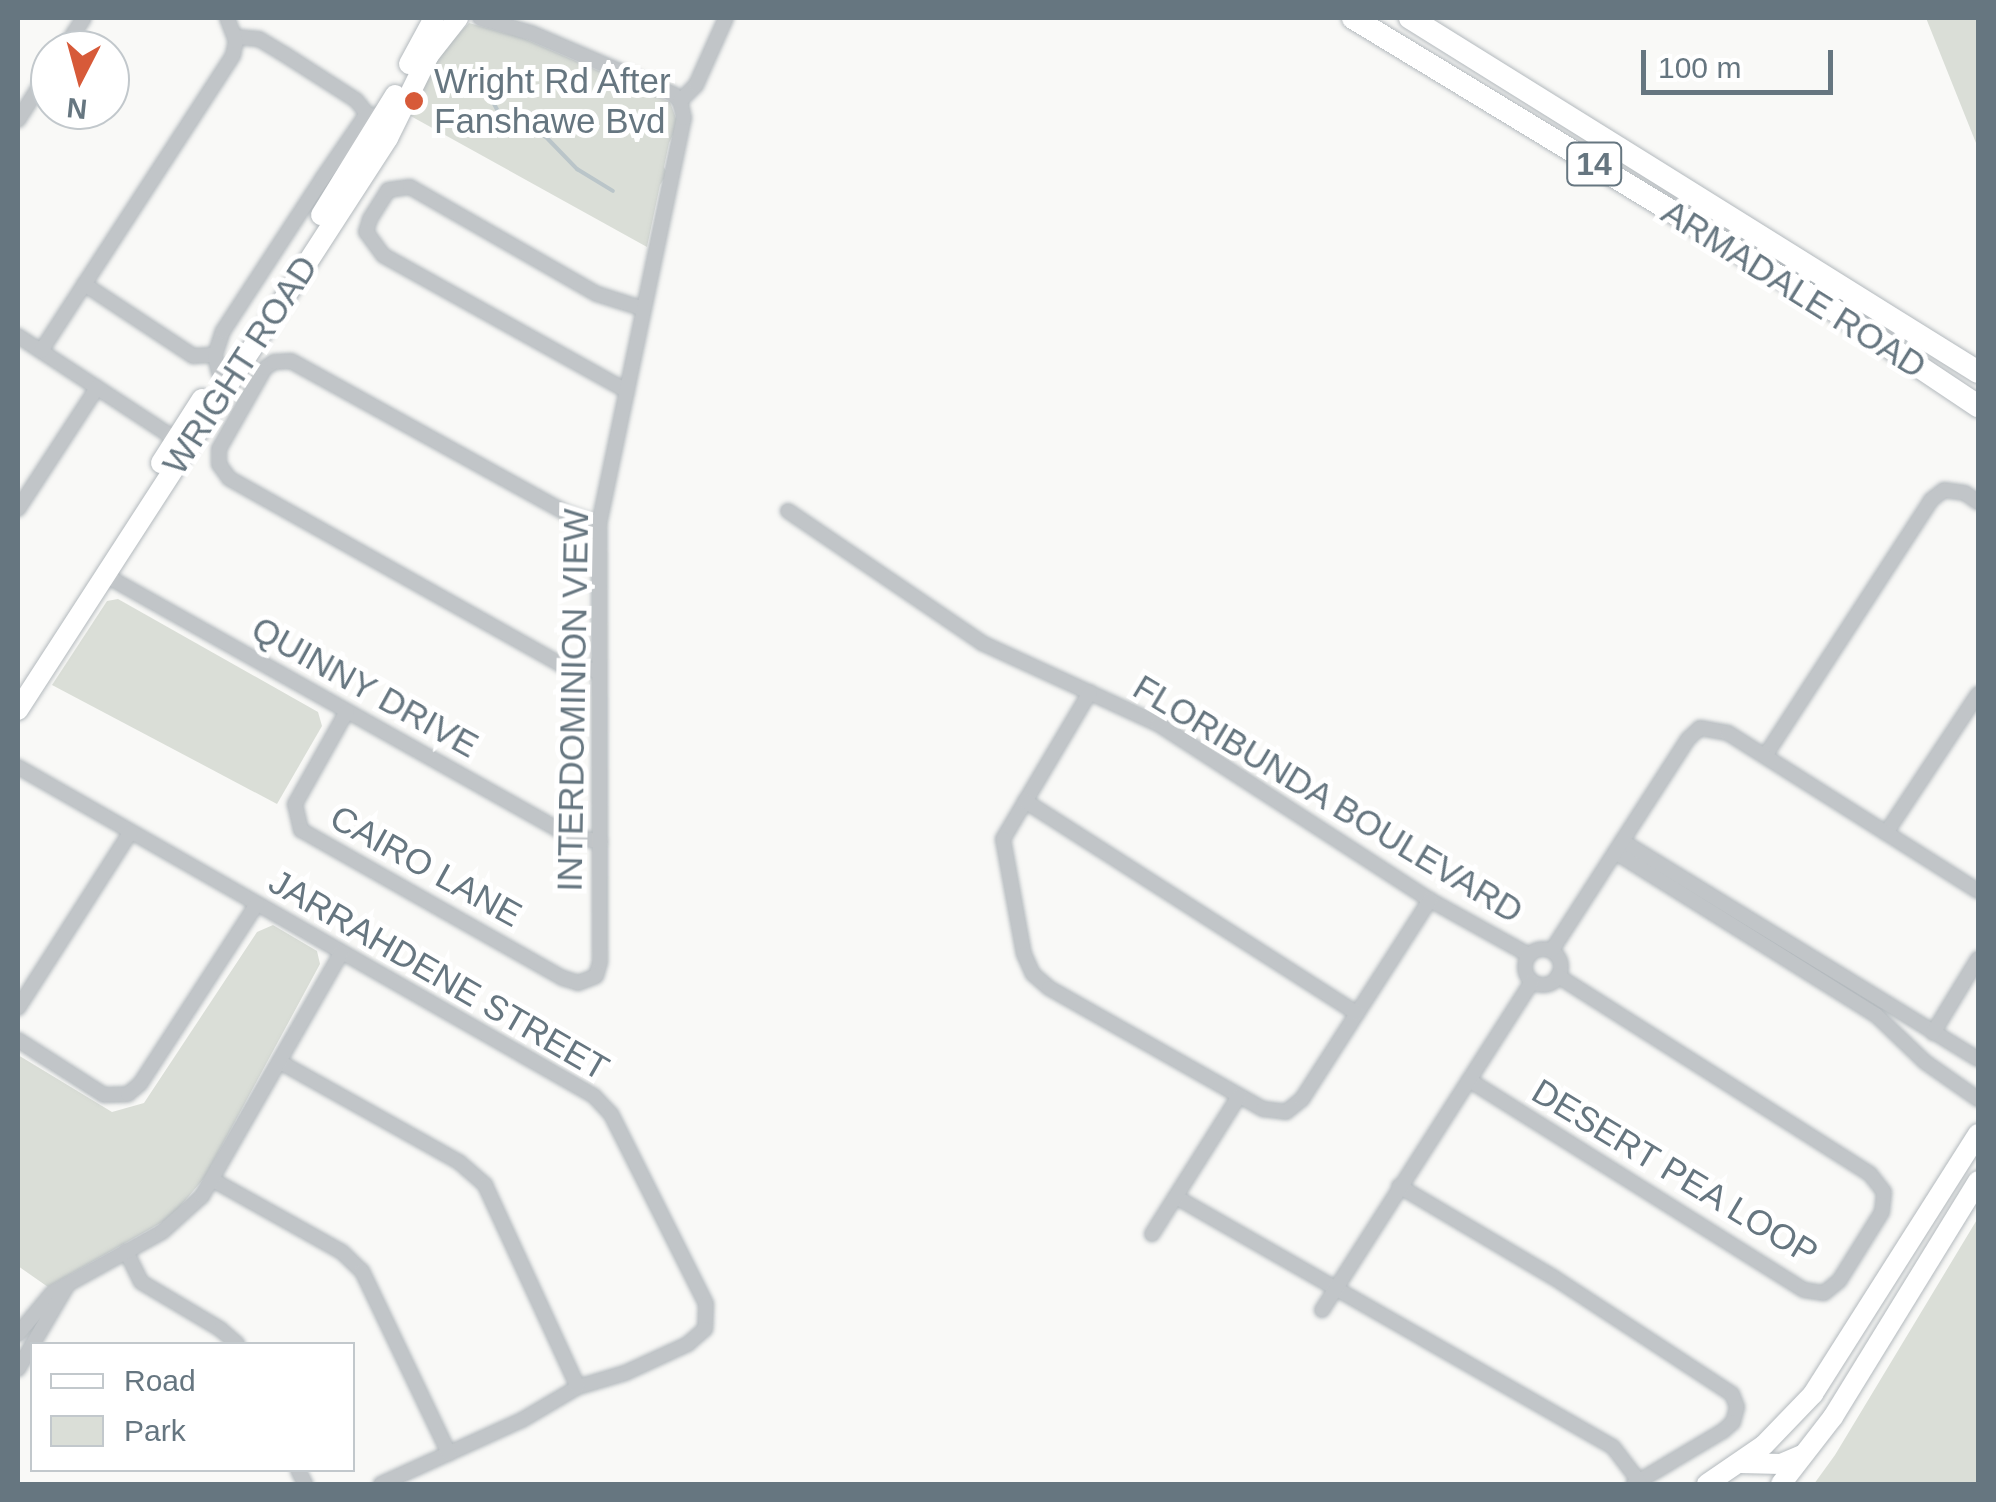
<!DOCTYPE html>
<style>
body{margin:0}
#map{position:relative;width:1996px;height:1502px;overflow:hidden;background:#f9f9f7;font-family:Arial,sans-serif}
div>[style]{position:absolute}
.green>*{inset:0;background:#daded7}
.stream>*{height:4px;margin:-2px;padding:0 2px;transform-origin:2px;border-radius:2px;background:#bac5c9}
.roads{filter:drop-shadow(0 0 2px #b3b9bd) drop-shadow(0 0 2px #b3b9bd)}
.minor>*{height:14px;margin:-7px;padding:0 7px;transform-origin:7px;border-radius:7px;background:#c1c5c8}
.minor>.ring{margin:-7px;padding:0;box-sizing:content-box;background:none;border:14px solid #c1c5c8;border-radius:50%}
.secondary>*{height:20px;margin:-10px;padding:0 10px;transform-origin:10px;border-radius:10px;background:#fff}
.primary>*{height:20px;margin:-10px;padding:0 10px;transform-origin:10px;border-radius:10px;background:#fff}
.trunk>*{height:22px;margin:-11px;padding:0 11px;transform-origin:11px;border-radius:11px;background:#fff}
.dots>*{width:28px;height:28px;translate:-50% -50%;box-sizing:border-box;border:5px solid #fff;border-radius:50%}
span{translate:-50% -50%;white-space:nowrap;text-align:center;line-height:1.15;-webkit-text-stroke:10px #fff;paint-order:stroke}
.shield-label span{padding:2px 8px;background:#fff;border:2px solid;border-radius:8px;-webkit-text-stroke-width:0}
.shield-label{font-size:32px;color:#667680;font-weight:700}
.poi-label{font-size:35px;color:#667680}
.left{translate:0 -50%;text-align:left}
.street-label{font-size:35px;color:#667680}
.frame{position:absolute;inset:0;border:20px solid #667680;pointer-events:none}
.legend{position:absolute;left:30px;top:1342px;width:325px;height:130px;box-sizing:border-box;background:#fff;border:2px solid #c2c8cc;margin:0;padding:12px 18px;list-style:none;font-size:30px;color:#667680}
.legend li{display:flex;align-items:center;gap:20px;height:50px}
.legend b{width:50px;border:2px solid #c2c8cc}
.north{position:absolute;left:30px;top:30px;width:100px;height:100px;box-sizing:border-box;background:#fff;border:2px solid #c2c8cc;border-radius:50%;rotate:186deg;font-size:28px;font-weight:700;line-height:40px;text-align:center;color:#667680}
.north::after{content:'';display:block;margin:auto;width:35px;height:45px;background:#d75a39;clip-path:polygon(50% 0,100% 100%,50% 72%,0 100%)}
.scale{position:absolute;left:1641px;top:50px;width:192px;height:45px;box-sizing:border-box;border:5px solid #667680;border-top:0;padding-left:12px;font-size:30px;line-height:35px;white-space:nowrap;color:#667680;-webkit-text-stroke:8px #fff;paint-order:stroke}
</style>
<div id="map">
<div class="green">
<i style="clip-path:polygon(1926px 18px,1978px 18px,1978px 148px)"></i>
<i style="clip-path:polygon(469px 23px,523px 38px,670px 102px,678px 124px,669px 143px,664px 167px,667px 174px,660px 185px,647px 247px,407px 114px,428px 66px)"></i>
<i style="clip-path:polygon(118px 599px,318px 712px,322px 726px,277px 804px,52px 685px,107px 601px)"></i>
<i style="clip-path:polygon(273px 925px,317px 951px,320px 964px,205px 1177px,171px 1217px,48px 1287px,18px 1266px,18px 1055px,112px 1112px,144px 1103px,257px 932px)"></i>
<i style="clip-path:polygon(1978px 1218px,1978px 1484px,1814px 1484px,1835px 1455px)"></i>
</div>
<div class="stream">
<i style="left:484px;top:85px;width:30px;rotate:62deg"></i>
<i style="left:498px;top:111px;width:55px;rotate:28.4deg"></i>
<i style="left:546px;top:137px;width:45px;rotate:45.9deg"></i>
<i style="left:577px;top:169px;width:42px;rotate:31.4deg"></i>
</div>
<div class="roads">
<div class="minor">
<i style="left:480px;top:18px;width:53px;rotate:16.4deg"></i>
<i style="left:531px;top:33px;width:155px;rotate:23.2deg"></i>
<i style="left:673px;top:94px;width:10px;rotate:45deg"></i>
<i style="left:236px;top:37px;width:23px;rotate:5deg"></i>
<i style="left:259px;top:39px;width:29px;rotate:31deg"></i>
<i style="left:284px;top:54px;width:85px;rotate:32.6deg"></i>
<i style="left:356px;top:100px;width:21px;rotate:51deg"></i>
<i style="left:63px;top:50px;width:38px;rotate:-57deg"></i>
<i style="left:18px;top:120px;width:59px;rotate:-57.4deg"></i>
<i style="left:84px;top:284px;width:131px;rotate:33.4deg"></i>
<i style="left:193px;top:356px;width:22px;rotate:-3deg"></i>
<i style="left:18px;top:336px;width:197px;rotate:33.2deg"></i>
<i style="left:41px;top:351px;width:353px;rotate:-57deg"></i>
<i style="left:233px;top:55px;width:14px;rotate:-78deg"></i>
<i style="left:236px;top:41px;width:25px;rotate:-111deg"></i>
<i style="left:219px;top:373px;width:18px;rotate:-103deg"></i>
<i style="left:215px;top:355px;width:25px;rotate:-72deg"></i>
<i style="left:223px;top:331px;width:181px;rotate:-56.9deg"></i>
<i style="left:322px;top:179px;width:74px;rotate:-55.5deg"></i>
<i style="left:364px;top:118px;width:24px;rotate:-15deg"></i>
<i style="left:627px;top:391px;width:279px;rotate:-150.9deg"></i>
<i style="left:383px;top:255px;width:29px;rotate:-126deg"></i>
<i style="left:366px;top:232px;width:14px;rotate:-73deg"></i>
<i style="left:370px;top:219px;width:34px;rotate:-58deg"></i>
<i style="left:388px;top:190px;width:22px;rotate:-8deg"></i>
<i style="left:410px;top:187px;width:215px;rotate:29.8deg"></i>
<i style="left:597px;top:294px;width:49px;rotate:17.7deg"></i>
<i style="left:18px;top:509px;width:145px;rotate:-56.9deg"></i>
<i style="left:788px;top:511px;width:235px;rotate:34.2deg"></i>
<i style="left:982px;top:643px;width:194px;rotate:24.7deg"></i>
<i style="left:1158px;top:724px;width:324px;rotate:32.9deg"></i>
<i style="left:1430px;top:900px;width:113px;rotate:29.1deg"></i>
<i style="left:103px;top:574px;width:533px;rotate:29.31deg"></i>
<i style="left:568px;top:835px;width:33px;rotate:12deg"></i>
<i style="left:599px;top:671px;width:40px;rotate:-170deg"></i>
<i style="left:560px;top:664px;width:380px;rotate:-150.7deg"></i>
<i style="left:229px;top:478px;width:17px;rotate:-126deg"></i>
<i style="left:219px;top:464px;width:15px;rotate:-90deg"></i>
<i style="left:219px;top:449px;width:93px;rotate:-60.4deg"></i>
<i style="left:265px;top:368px;width:11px;rotate:-34deg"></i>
<i style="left:274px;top:362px;width:17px;rotate:-3deg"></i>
<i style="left:291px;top:361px;width:312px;rotate:28.9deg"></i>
<i style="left:564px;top:512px;width:37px;rotate:19deg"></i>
<i style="left:1090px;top:692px;width:171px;rotate:120.6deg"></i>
<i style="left:1003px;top:839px;width:117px;rotate:79.7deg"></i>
<i style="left:1024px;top:954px;width:22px;rotate:66deg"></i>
<i style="left:1033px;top:974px;width:21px;rotate:41deg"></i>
<i style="left:1049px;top:988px;width:246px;rotate:29.5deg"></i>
<i style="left:1263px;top:1109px;width:23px;rotate:7deg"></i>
<i style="left:1286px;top:1112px;width:21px;rotate:-39deg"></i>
<i style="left:1302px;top:1099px;width:237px;rotate:-57.3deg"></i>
<i style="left:347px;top:711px;width:107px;rotate:119.2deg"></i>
<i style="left:295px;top:804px;width:27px;rotate:77deg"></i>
<i style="left:301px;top:830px;width:301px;rotate:29.5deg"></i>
<i style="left:563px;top:978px;width:16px;rotate:18deg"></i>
<i style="left:578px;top:983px;width:19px;rotate:-21deg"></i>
<i style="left:596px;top:976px;width:15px;rotate:-74deg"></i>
<i style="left:600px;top:962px;width:438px;rotate:-90.1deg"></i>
<i style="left:599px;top:524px;width:415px;rotate:-78.2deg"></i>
<i style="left:684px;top:118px;width:17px;rotate:-103deg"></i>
<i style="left:680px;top:101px;width:23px;rotate:-45deg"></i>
<i style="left:696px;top:85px;width:73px;rotate:-65.9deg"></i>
<i style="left:1765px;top:756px;width:305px;rotate:-57deg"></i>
<i style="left:1931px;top:500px;width:16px;rotate:-38deg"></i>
<i style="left:1944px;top:490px;width:21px;rotate:8deg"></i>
<i style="left:1965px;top:493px;width:16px;rotate:35deg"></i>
<i style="left:18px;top:767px;width:663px;rotate:29.73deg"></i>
<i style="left:594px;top:1096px;width:25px;rotate:47deg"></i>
<i style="left:611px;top:1114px;width:212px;rotate:63.4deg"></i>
<i style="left:706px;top:1304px;width:25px;rotate:92deg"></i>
<i style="left:705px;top:1329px;width:23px;rotate:139deg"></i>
<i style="left:688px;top:1344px;width:69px;rotate:155.3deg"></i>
<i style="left:625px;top:1373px;width:49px;rotate:163.4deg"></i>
<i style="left:578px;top:1387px;width:65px;rotate:149.5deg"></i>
<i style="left:522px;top:1420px;width:155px;rotate:155.6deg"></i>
<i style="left:1025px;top:801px;width:394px;rotate:32.6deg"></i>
<i style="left:1886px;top:833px;width:167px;rotate:-56.5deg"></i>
<i style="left:1622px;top:841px;width:417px;rotate:31.5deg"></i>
<i style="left:1615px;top:852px;width:308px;rotate:32deg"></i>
<i style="left:1876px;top:1015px;width:68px;rotate:43.8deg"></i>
<i style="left:1925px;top:1062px;width:65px;rotate:34.9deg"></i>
<i class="ring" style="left:1525px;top:949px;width:22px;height:22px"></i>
<i style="left:1552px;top:950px;width:251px;rotate:-57.2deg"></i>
<i style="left:1688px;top:739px;width:16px;rotate:-43deg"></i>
<i style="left:1700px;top:728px;width:28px;rotate:10deg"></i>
<i style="left:1728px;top:733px;width:296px;rotate:32.3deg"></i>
<i style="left:18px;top:1008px;width:208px;rotate:-57.4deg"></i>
<i style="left:1933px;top:1033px;width:87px;rotate:-58.7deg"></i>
<i style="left:18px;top:1040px;width:102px;rotate:32.6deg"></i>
<i style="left:104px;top:1095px;width:24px;rotate:-2deg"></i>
<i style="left:128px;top:1094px;width:16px;rotate:-40deg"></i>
<i style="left:140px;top:1084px;width:215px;rotate:-57deg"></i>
<i style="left:280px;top:1062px;width:205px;rotate:29.2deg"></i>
<i style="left:459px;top:1162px;width:35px;rotate:41deg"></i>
<i style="left:485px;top:1185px;width:222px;rotate:65.3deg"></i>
<i style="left:1469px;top:1080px;width:395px;rotate:32.1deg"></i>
<i style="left:1804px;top:1290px;width:20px;rotate:9deg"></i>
<i style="left:1824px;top:1293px;width:19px;rotate:-39deg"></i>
<i style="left:1839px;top:1281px;width:81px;rotate:-58.1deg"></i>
<i style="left:1882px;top:1212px;width:20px;rotate:-84deg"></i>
<i style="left:1884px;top:1192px;width:23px;rotate:-128deg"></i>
<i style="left:1870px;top:1174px;width:370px;rotate:-147.6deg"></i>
<i style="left:213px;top:1180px;width:148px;rotate:29.2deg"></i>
<i style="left:342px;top:1252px;width:28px;rotate:44deg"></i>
<i style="left:362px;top:1271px;width:202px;rotate:64.5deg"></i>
<i style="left:1399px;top:1186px;width:179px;rotate:30.6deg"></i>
<i style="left:1553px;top:1277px;width:214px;rotate:33.2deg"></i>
<i style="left:1732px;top:1394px;width:14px;rotate:69deg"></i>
<i style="left:1737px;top:1407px;width:16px;rotate:105deg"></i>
<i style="left:1733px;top:1422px;width:13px;rotate:138deg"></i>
<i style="left:1723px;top:1431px;width:104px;rotate:149.2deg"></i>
<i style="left:1176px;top:1197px;width:503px;rotate:29.77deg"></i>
<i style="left:1613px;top:1447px;width:43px;rotate:52.6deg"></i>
<i style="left:1152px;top:1234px;width:163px;rotate:-57.8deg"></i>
<i style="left:126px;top:1251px;width:34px;rotate:64deg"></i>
<i style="left:141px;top:1282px;width:92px;rotate:30.7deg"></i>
<i style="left:220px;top:1329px;width:23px;rotate:41deg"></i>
<i style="left:1322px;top:1310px;width:389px;rotate:-57.4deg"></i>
<i style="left:18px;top:1334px;width:53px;rotate:-50.3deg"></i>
<i style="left:52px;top:1293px;width:126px;rotate:-29deg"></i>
<i style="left:162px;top:1232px;width:54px;rotate:-42deg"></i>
<i style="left:202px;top:1196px;width:280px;rotate:-60.2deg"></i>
<i style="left:18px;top:1369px;width:99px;rotate:-59.5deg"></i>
<i style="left:298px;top:1470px;width:16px;rotate:63deg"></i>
</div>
<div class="secondary">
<i style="left:409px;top:64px;width:52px;rotate:-61.5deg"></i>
<i style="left:321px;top:215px;width:141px;rotate:-58.3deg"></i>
<i style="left:161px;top:463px;width:76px;rotate:-57.4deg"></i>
<i style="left:18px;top:710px;width:681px;rotate:-57.1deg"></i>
<i style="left:388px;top:138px;width:93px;rotate:-63.7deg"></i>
<i style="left:429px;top:55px;width:47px;rotate:-51.9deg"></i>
</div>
<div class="primary">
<i style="left:1740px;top:1463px;width:41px;rotate:1.4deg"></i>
<i style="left:1781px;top:1464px;width:23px;rotate:-23deg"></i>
<i style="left:1707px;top:1484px;width:69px;rotate:-34.4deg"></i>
<i style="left:1764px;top:1445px;width:71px;rotate:-46.1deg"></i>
<i style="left:1813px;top:1394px;width:308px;rotate:-57.6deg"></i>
<i style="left:1781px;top:1484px;width:85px;rotate:-52.2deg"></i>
<i style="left:1833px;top:1417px;width:277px;rotate:-58.4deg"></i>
</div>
<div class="trunk">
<i style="left:1353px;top:18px;width:563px;rotate:31.26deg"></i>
<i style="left:1834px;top:310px;width:173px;rotate:33.7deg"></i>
<i style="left:1410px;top:18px;width:669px;rotate:31.93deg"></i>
</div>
</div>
<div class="dots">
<i style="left:414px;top:101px;background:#d75a39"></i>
</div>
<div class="shield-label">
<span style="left:1594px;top:164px">14</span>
</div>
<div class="poi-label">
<span class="left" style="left:434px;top:101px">Wright Rd After<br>Fanshawe Bvd</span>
</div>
<div class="street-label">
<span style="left:1794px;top:289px;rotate:32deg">ARMADALE ROAD</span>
<span style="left:240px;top:365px;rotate:-57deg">WRIGHT ROAD</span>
<span style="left:365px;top:687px;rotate:29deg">QUINNY DRIVE</span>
<span style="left:573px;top:700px;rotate:-89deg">INTERDOMINION VIEW</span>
<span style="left:1328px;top:799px;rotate:31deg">FLORIBUNDA BOULEVARD</span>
<span style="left:426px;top:866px;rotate:29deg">CAIRO LANE</span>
<span style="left:439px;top:975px;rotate:30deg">JARRAHDENE STREET</span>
<span style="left:1675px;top:1172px;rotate:31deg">DESERT PEA LOOP</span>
</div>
<div class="frame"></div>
<ul class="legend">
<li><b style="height:12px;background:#fff"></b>Road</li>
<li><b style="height:28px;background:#daded7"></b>Park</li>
</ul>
<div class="north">N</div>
<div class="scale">100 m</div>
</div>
